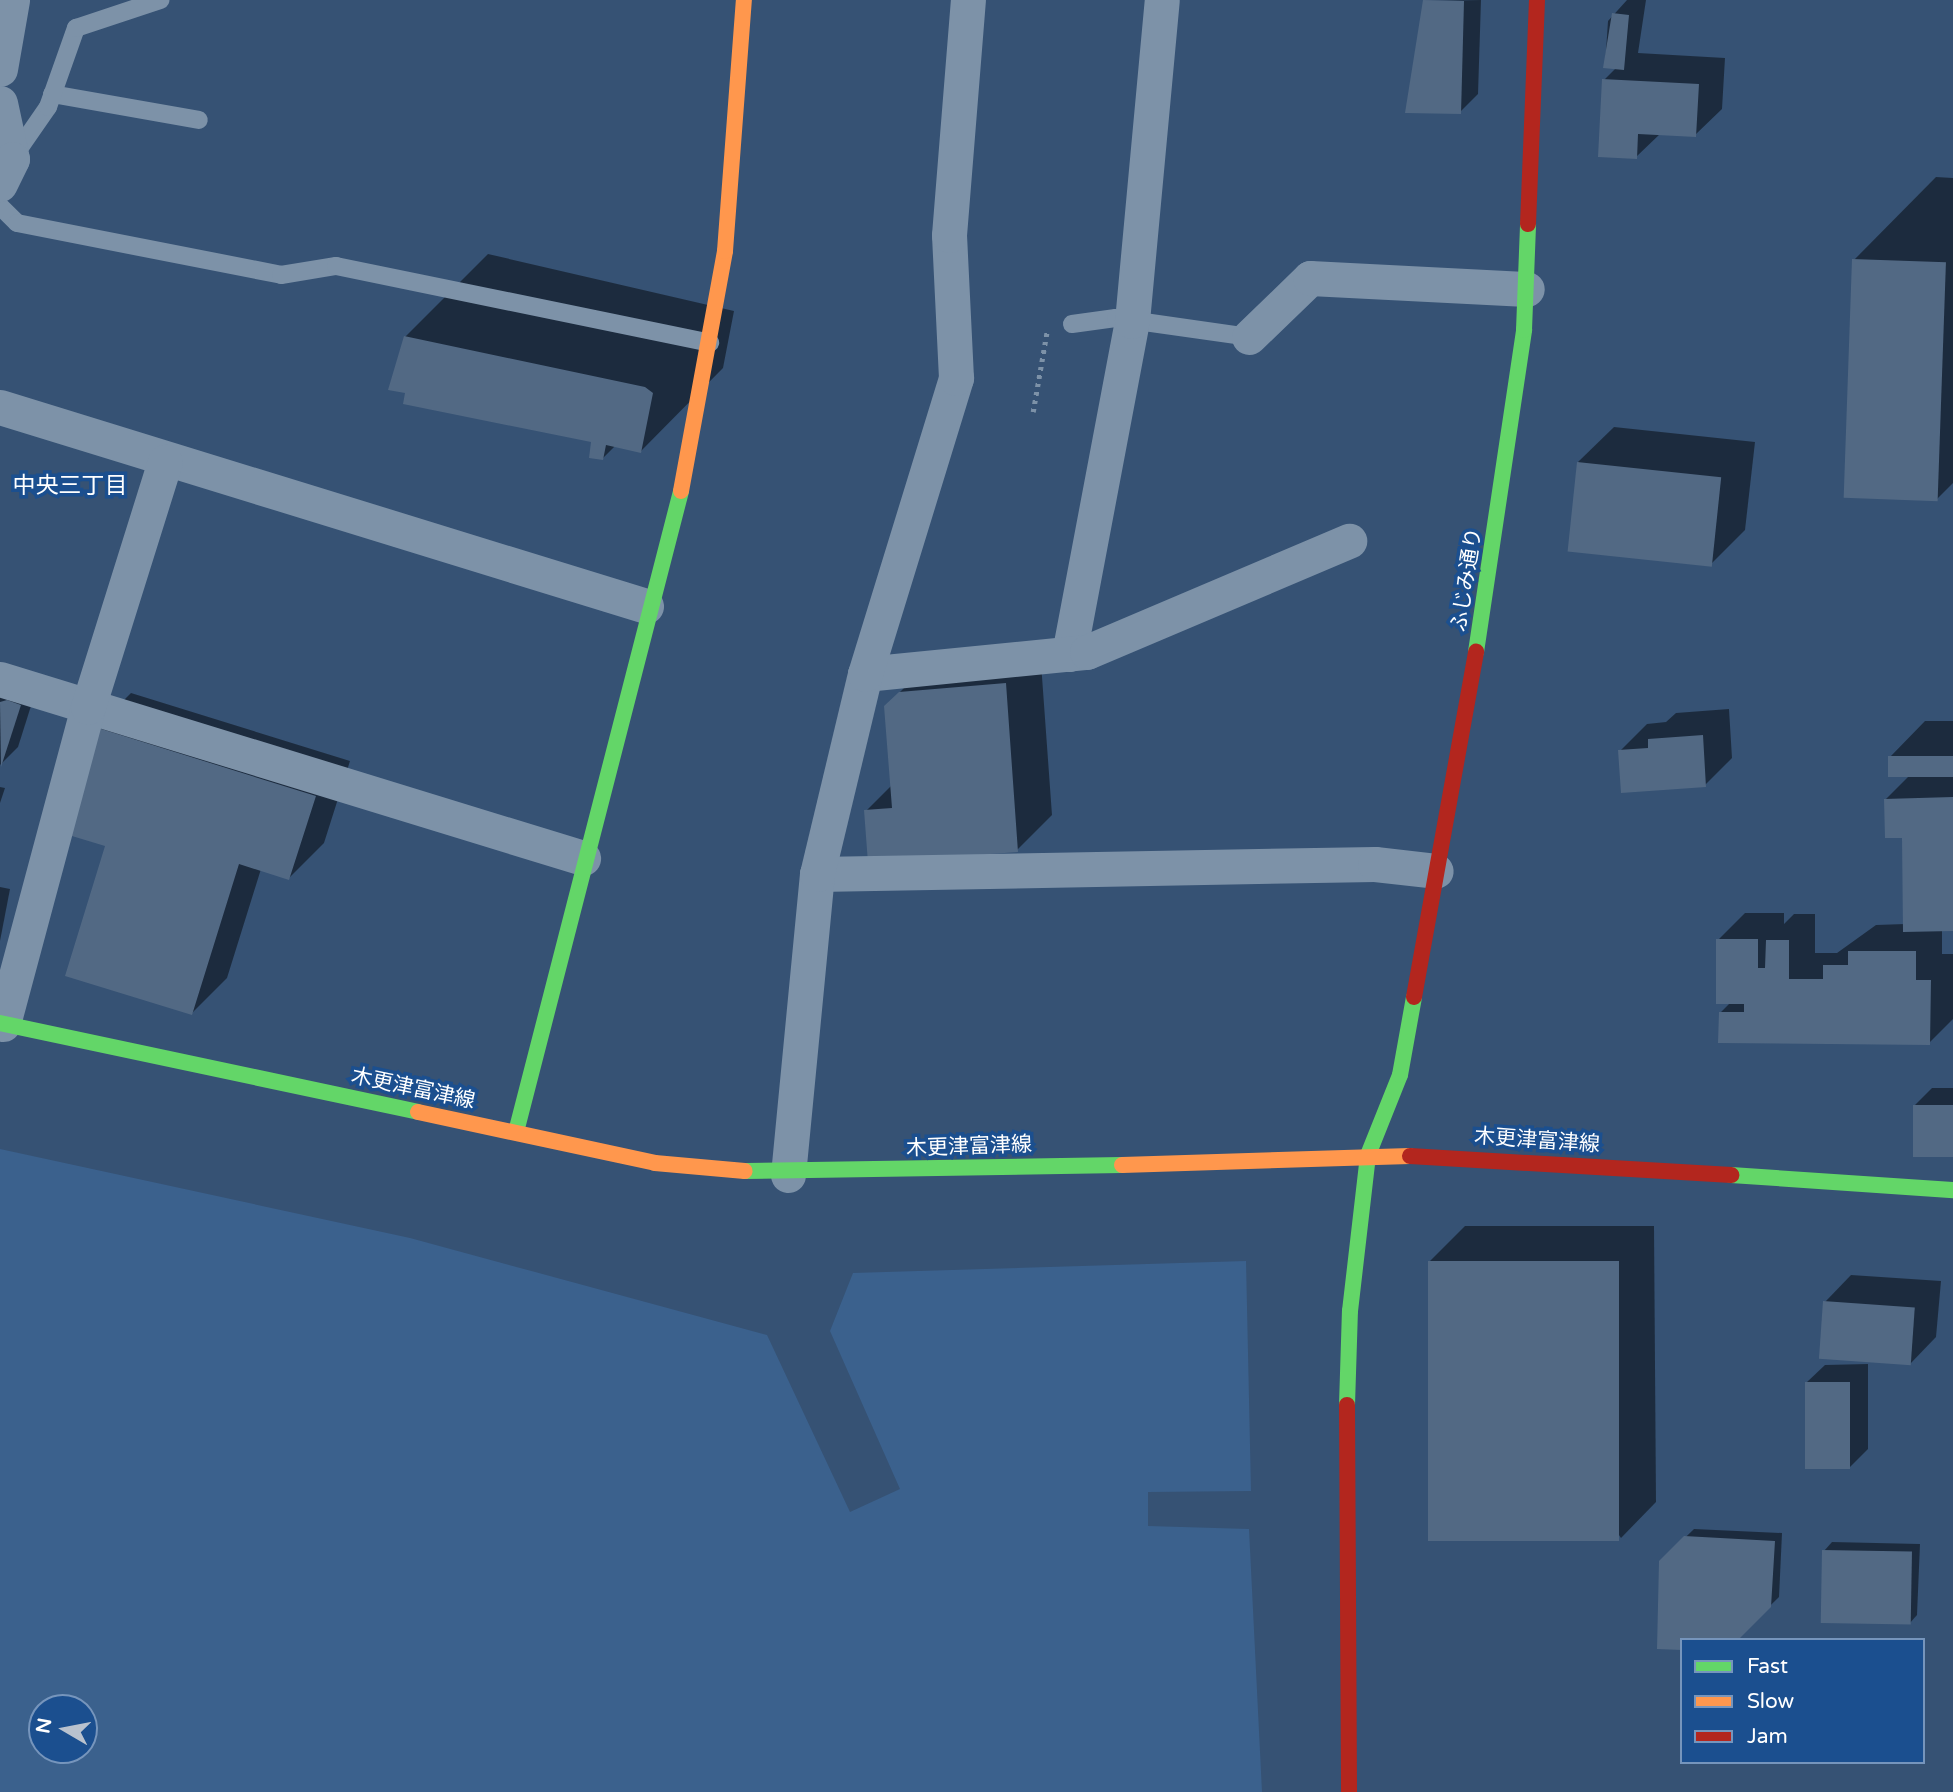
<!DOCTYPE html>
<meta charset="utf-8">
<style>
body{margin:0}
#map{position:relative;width:1953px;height:1792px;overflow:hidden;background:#365274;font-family:"Varela Round","Noto Sans JP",sans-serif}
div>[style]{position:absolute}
.water>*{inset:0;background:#3b618d}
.shadow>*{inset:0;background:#0007}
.building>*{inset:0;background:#526984;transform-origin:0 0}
.path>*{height:4.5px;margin-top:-2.25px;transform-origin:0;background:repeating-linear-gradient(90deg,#7d92a8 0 3.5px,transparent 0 8.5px)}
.lane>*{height:18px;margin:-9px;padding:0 9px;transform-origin:9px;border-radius:9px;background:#7d92a8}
.street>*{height:35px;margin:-17.5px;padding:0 17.5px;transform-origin:17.5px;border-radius:17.5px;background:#7d92a8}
.fast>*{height:16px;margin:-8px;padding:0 8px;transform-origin:8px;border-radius:8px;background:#63d668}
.slow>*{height:16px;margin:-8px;padding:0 8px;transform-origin:8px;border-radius:8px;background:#ff974d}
.jam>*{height:16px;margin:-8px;padding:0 8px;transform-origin:8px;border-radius:8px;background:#b3261e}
span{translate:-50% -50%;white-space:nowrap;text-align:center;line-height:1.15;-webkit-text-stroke:7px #1b4f8f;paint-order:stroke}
.street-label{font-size:21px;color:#fff}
.neighbourhood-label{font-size:23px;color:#fff}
.legend{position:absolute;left:1680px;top:1638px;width:245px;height:126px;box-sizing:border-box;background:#1b4f8f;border:2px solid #7695bc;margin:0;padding:9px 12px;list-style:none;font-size:21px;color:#fff}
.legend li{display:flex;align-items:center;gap:14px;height:35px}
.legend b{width:35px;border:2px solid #7695bc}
.north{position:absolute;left:28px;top:1694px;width:70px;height:70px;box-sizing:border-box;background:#1b4f8f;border:2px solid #7695bc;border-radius:50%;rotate:280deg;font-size:19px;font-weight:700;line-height:28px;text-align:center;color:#fff}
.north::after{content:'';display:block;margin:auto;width:24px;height:32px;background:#b9c2ce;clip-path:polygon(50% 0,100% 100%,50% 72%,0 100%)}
</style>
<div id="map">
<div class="water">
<i style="clip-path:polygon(evenodd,0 1149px,410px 1238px,767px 1335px,850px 1512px,900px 1489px,830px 1331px,853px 1273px,1246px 1261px,1251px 1491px,1148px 1492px,1148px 1526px,1249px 1529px,1262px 1792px,0 1792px,0 1149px,42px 1708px,84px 1708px,84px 1750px,42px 1750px,42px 1708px)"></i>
</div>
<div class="shadow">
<i style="clip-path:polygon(1481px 0,1478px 94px,1460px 112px,1425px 1px)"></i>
<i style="clip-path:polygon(1627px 0,1646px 0,1638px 53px,1725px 58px,1722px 109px,1695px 135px,1660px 134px,1636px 157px,1604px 80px,1616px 68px,1605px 66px,1608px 21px)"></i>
<i style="clip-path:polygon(1936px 177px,1953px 178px,1953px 483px,1936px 500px,1854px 260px)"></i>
<i style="clip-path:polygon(488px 254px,734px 311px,723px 368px,641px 451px,615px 446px,602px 459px,593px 441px,405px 337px)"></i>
<i style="clip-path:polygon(1614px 427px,1755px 442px,1745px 530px,1710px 565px,1578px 462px)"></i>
<i style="clip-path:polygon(1040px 649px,1052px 815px,1017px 850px,866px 811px,892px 785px,886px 706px,921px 671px)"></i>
<i style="clip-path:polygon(0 679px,37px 687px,18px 747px,0 765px)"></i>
<i style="clip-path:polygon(131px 693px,350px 761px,324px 843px,289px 878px,261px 869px,227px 978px,192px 1013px,107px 845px,96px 728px)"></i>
<i style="clip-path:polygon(1729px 709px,1732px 758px,1705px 785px,1620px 751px,1647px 724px,1666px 722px,1676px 713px)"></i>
<i style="clip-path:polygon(1925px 721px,1953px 721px,1953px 930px,1942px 930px,1942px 954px,1953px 954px,1953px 1019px,1929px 1043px,1720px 1013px,1731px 1002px,1718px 940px,1745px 913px,1784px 913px,1784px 924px,1794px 914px,1815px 914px,1815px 953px,1837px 953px,1876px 925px,1905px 924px,1904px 836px,1886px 799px,1910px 775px,1890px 757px)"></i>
<i style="clip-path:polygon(0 787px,5px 788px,0 803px)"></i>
<i style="clip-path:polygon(0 887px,10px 889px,0 941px)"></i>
<i style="clip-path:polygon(1932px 1088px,1953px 1088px,1953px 1155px,1914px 1106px)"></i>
<i style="clip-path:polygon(1465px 1226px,1654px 1226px,1656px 1502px,1621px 1538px,1430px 1261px)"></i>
<i style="clip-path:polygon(1851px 1275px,1941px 1281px,1936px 1337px,1910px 1364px,1825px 1302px)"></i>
<i style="clip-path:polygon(1868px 1364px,1868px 1449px,1850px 1467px,1807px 1382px,1825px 1365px)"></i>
<i style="clip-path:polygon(1694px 1529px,1782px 1533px,1779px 1597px,1735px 1640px,1661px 1561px)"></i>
<i style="clip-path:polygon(1832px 1542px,1920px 1544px,1917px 1615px,1909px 1624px,1824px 1551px)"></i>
</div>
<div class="building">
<i style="clip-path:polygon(1423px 0,1464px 1px,1461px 114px,1405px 113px)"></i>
<i style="clip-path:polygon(1612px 13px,1629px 15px,1624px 70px,1603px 68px)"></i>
<i style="clip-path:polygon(1602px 79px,1699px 84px,1696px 137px,1638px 134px,1637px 159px,1598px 157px)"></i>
<i style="left:1852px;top:259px;width:94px;height:239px;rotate:2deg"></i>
<i style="clip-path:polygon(404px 336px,645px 387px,653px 393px,641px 453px,606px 445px,603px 460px,589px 458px,591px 442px,403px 404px,405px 393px,388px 390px)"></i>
<i style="left:1577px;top:462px;width:145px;height:90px;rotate:6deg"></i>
<i style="clip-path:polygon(1006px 683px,1018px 852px,868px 863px,864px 810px,892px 808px,884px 706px,899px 692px)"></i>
<i style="clip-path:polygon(7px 700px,21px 705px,1px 767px,0 702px)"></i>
<i style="clip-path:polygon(95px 727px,316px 796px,289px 880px,239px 864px,192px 1015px,65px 976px,105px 846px,62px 833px)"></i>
<i style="clip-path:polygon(1703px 735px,1706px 787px,1621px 793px,1618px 750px,1648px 748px,1648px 739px)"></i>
<i style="left:1888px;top:756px;width:65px;height:21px"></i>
<i style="clip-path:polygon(1953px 797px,1953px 931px,1903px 932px,1902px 838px,1885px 838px,1884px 799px)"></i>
<i style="clip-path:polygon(1716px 939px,1758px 939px,1758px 968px,1765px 968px,1766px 940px,1789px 940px,1789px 979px,1823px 979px,1823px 965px,1848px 965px,1848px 951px,1916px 951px,1916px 980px,1931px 980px,1930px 1045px,1718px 1043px,1719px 1012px,1744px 1012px,1744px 1004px,1716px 1004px)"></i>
<i style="left:1913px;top:1105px;width:40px;height:52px"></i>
<i style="left:1428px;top:1261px;width:191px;height:280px"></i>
<i style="left:1823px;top:1301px;width:92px;height:58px;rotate:4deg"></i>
<i style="left:1805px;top:1382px;width:45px;height:87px"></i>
<i style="clip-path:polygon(1684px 1536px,1775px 1541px,1771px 1607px,1738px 1640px,1682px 1640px,1682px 1650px,1657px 1649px,1659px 1561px)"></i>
<i style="left:1822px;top:1550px;width:90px;height:73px;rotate:1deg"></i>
</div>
<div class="path">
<i style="left:1033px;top:412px;width:82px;rotate:-80.2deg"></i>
</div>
<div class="lane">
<i style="left:52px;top:94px;width:149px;rotate:10deg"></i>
<i style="left:12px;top:159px;width:63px;rotate:-55.3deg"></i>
<i style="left:48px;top:107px;width:84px;rotate:-70.5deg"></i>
<i style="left:76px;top:28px;width:89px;rotate:-18.4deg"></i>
<i style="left:0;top:206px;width:24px;rotate:45deg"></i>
<i style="left:17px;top:223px;width:269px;rotate:11.1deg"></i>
<i style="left:281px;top:275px;width:56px;rotate:-9.3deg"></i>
<i style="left:336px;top:266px;width:382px;rotate:11.6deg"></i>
<i style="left:1072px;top:324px;width:44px;rotate:-7.8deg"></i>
<i style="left:1116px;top:318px;width:134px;rotate:8.1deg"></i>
</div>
<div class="street">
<i style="left:0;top:69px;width:70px;rotate:-80.1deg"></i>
<i style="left:0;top:103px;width:57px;rotate:77.9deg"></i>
<i style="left:12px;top:159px;width:28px;rotate:116deg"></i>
<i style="left:1249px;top:337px;width:85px;rotate:-44deg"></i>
<i style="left:1310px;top:278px;width:217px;rotate:2.9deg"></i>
<i style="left:0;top:407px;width:676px;rotate:17.12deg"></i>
<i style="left:1069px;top:654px;width:339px;rotate:-79.3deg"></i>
<i style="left:1132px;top:321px;width:322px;rotate:-84.7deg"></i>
<i style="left:865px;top:674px;width:223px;rotate:-5.7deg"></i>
<i style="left:1087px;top:652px;width:285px;rotate:-23deg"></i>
<i style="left:0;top:679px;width:610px;rotate:17.07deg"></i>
<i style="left:817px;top:874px;width:558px;rotate:-1.03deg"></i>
<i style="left:1375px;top:864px;width:61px;rotate:6.5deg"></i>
<i style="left:3px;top:1024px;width:328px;rotate:-75deg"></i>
<i style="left:88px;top:707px;width:257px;rotate:-72.6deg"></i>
<i style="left:788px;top:1175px;width:302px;rotate:-84.5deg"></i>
<i style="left:817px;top:874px;width:206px;rotate:-76.5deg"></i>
<i style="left:865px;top:674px;width:310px;rotate:-72.9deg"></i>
<i style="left:956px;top:378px;width:143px;rotate:-92.8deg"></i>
<i style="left:949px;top:235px;width:236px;rotate:-85.4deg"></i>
</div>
<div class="fast">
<i style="left:1476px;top:652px;width:326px;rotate:-81.5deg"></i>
<i style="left:1524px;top:330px;width:106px;rotate:-87.8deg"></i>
<i style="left:0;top:1023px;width:427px;rotate:12deg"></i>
<i style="left:516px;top:1132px;width:662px;rotate:-75.56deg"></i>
<i style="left:745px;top:1171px;width:377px;rotate:-0.9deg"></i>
<i style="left:1731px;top:1175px;width:223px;rotate:3.9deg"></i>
<i style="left:1347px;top:1405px;width:94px;rotate:-88.2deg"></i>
<i style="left:1350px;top:1311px;width:157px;rotate:-83.4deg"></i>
<i style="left:1368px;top:1155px;width:86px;rotate:-68.2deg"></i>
<i style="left:1400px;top:1075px;width:79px;rotate:-79.8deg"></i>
</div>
<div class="slow">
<i style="left:681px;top:491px;width:244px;rotate:-79.6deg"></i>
<i style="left:725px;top:251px;width:252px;rotate:-85.7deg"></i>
<i style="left:418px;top:1112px;width:242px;rotate:12.1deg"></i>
<i style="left:655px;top:1163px;width:90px;rotate:5.1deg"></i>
<i style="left:1122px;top:1165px;width:288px;rotate:-1.8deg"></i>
</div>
<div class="jam">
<i style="left:1528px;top:224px;width:224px;rotate:-87.7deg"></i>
<i style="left:1414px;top:997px;width:351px;rotate:-79.8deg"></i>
<i style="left:1410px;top:1156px;width:322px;rotate:3.4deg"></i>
<i style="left:1347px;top:1405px;width:387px;rotate:89.7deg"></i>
</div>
<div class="street-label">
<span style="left:1467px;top:580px;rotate:-81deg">ふじみ通り</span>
<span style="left:413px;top:1089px;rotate:12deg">木更津富津線</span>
<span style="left:1537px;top:1141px;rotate:4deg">木更津富津線</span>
<span style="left:969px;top:1147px;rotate:-2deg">木更津富津線</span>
</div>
<div class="neighbourhood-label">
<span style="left:70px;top:486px">中央三丁目</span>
</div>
<ul class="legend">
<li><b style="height:9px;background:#63d668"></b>Fast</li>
<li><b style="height:9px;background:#ff974d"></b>Slow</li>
<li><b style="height:9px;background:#b3261e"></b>Jam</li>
</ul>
<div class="north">N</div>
</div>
